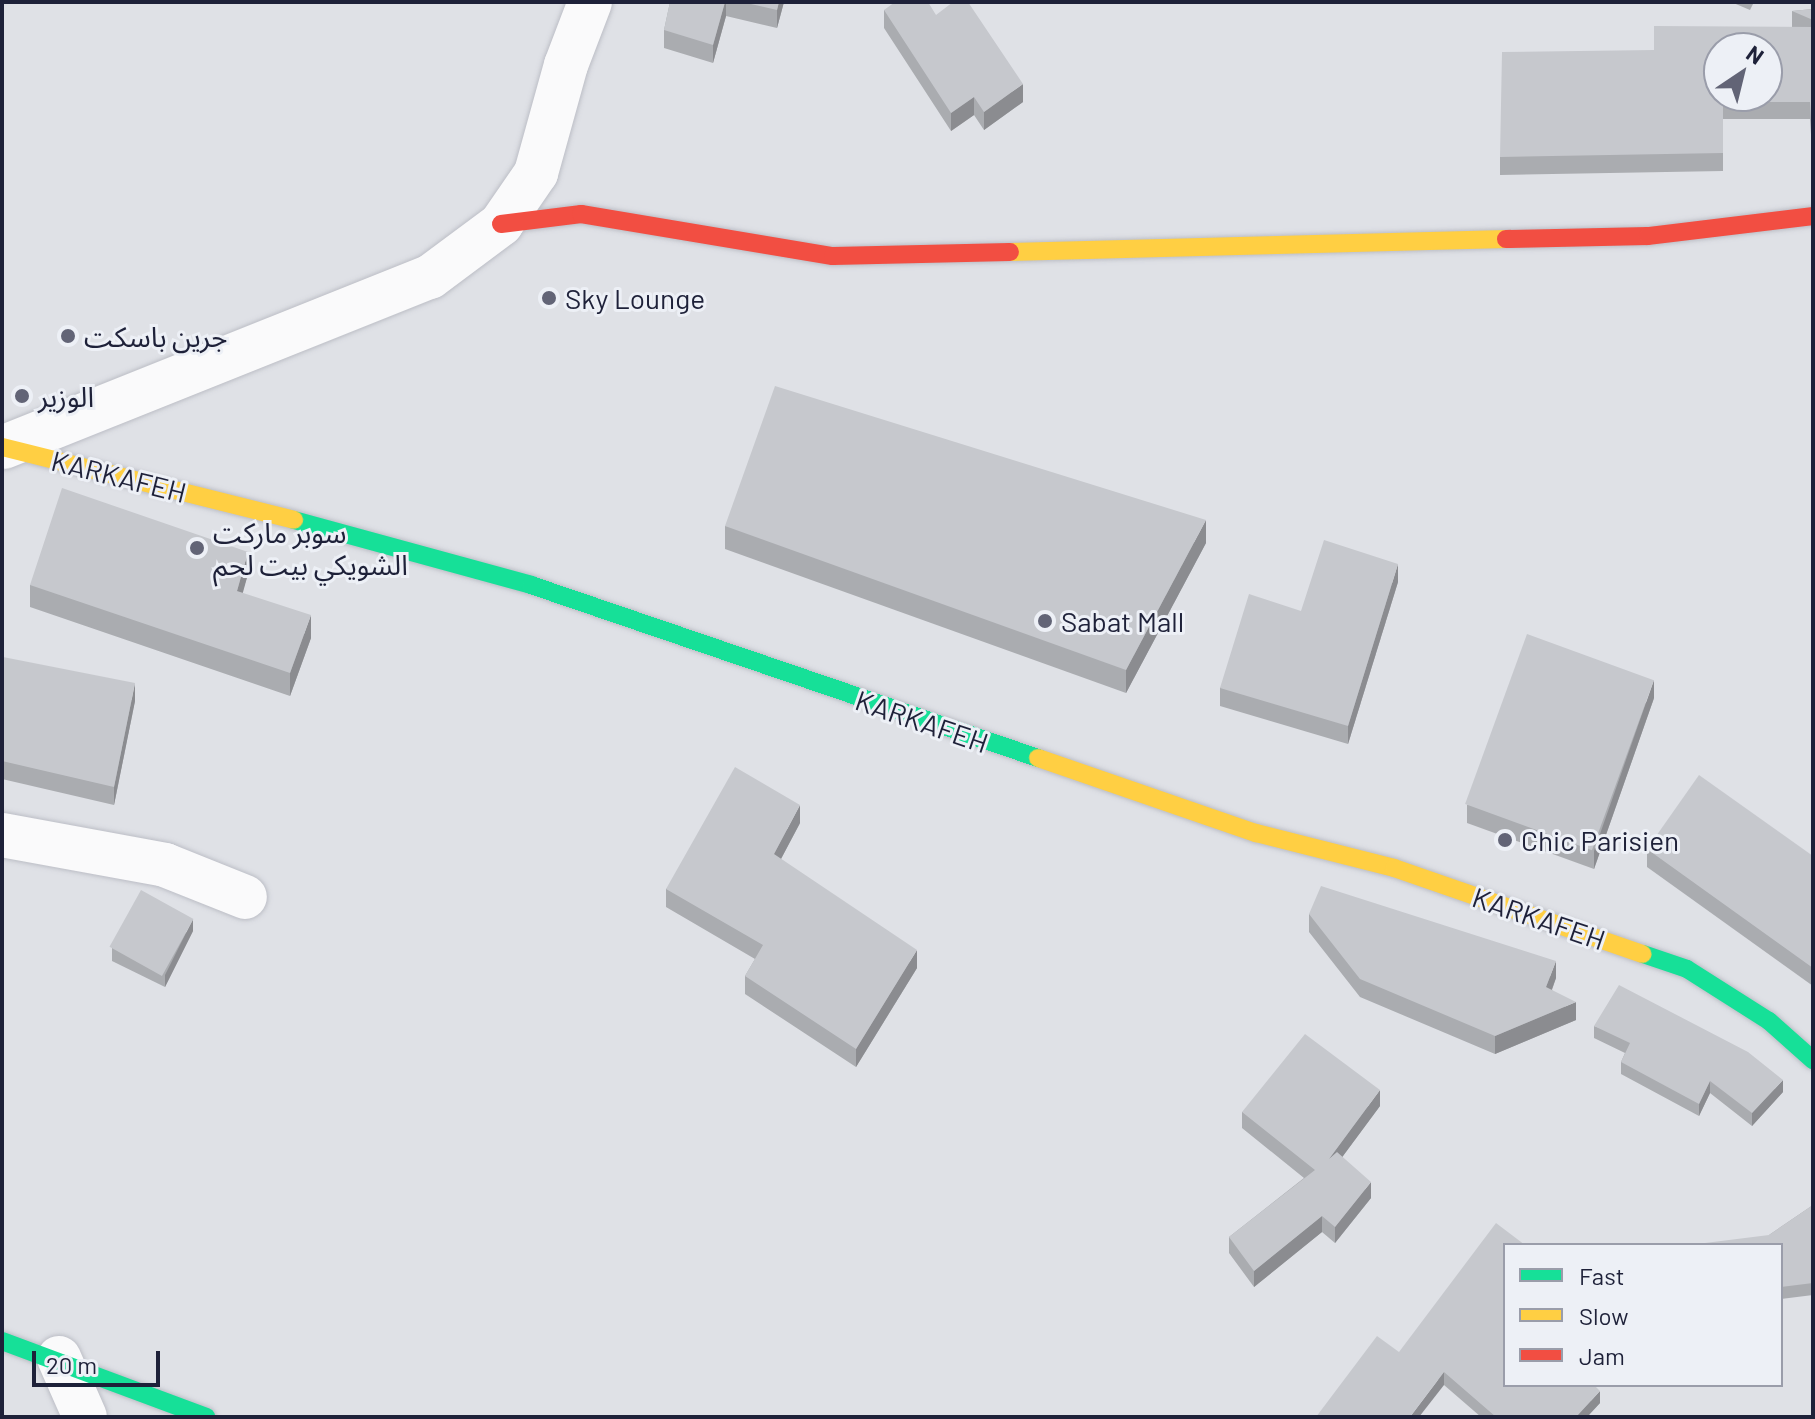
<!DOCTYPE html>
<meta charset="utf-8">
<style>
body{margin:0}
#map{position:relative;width:1815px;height:1419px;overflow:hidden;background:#dfe1e6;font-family:Barlow,"Noto Sans Arabic",sans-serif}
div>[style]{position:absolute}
.roads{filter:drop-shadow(0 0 2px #bcbec6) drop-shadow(0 0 2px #bcbec6)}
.street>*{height:44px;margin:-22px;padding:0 22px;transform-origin:22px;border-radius:22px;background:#fafafb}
.fast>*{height:18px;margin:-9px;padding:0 9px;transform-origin:9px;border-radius:9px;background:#16e098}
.slow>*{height:18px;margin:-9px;padding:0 9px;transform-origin:9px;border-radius:9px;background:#ffcf43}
.jam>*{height:18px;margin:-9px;padding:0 9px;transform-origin:9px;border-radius:9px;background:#f24e42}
.wall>*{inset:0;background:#aaacb0}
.shaded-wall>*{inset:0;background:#8b8c90}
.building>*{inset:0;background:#c6c8cd;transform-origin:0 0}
.dots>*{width:22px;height:22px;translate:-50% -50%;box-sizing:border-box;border:4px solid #edf0f6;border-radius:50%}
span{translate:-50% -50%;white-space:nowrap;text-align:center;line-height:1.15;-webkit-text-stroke:6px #edf0f6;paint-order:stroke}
.poi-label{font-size:28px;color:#1e2139}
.left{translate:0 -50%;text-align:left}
.street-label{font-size:28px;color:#1e2139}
.frame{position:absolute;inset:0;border:4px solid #1e2139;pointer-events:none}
.legend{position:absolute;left:1503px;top:1243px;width:280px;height:144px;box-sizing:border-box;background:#edf0f6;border:2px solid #9a9daa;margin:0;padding:10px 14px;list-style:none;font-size:24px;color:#1e2139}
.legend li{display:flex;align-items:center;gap:16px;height:40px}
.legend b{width:40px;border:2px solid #9a9daa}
.north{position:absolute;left:1703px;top:32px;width:80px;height:80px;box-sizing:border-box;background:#edf0f6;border:2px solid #9a9daa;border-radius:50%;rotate:35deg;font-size:22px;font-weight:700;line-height:32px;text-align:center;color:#1e2139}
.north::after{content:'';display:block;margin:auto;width:28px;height:36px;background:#626476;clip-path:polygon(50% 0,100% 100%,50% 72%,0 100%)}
.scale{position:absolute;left:32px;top:1351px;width:128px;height:36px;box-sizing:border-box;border:4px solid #1e2139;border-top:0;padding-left:10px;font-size:24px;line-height:28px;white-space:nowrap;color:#1e2139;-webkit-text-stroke:6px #edf0f6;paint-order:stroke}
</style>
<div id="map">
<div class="roads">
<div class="street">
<i style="left:4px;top:447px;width:459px;rotate:-21.8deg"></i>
<i style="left:430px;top:277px;width:89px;rotate:-36.7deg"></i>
<i style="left:501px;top:224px;width:62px;rotate:-55.5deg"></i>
<i style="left:536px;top:173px;width:112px;rotate:-74.5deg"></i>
<i style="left:566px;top:65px;width:67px;rotate:-69.1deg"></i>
<i style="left:2px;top:835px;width:166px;rotate:10.4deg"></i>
<i style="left:165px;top:865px;width:86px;rotate:21.8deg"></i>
<i style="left:59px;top:1358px;width:64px;rotate:66.2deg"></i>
</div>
<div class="fast">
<i style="left:294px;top:520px;width:246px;rotate:15.3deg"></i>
<i style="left:531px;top:585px;width:536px;rotate:18.84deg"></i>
<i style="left:1643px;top:954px;width:46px;rotate:18.8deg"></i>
<i style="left:1687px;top:969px;width:97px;rotate:32.4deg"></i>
<i style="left:1769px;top:1021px;width:59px;rotate:41.6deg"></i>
<i style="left:2px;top:1341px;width:218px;rotate:20.4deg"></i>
</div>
<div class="slow">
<i style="left:1010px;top:252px;width:496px;rotate:-1.5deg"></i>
<i style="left:2px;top:447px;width:301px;rotate:14deg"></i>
<i style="left:1038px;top:758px;width:231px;rotate:19deg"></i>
<i style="left:1256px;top:833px;width:142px;rotate:14.2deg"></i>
<i style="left:1394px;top:868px;width:263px;rotate:19.1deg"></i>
</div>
<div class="jam">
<i style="left:501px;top:224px;width:81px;rotate:-7.1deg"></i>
<i style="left:581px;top:214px;width:255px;rotate:9.5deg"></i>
<i style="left:833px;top:256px;width:177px;rotate:-1.3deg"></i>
<i style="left:1506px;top:239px;width:142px;rotate:-1.2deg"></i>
<i style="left:1648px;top:236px;width:166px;rotate:-6.9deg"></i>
</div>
</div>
<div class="wall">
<i style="clip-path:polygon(670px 2px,784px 2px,777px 28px,726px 16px,713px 63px,664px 48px,664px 30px)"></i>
<i style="clip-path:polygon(1731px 2px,1754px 2px,1750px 10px)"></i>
<i style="clip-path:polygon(1813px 9px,1813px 165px,1810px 119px,1723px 119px,1723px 171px,1500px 175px,1500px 157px,1654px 50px,1792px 27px,1792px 11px)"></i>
<i style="clip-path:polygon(884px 10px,936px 15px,1023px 102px,984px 130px,974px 115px,951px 131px,884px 28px)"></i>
<i style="clip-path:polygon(725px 526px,1206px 543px,1126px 693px,725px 549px)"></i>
<i style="clip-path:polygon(248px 574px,242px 593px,311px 638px,290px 696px,30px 607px,30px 585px)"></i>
<i style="clip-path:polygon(1398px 582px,1348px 744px,1220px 706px,1220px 688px,1301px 611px)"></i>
<i style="clip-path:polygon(2px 660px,135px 701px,114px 805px,2px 779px)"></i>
<i style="clip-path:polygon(1654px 698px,1594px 869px,1467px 823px,1467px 805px)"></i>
<i style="clip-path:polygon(800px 823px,781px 859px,917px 968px,856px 1067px,745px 994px,745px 976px,755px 959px,666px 907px,666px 889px)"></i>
<i style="clip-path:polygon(1647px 849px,1813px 856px,1813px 986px,1647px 867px)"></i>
<i style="clip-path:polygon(1309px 914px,1556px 978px,1552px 990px,1576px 1020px,1495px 1054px,1360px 997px,1309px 932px)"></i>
<i style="clip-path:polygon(193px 931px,165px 987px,112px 961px,112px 948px)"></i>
<i style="clip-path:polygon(1594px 1026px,1783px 1092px,1752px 1126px,1710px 1093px,1699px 1116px,1621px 1074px,1621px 1062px,1625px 1053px,1594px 1038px)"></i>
<i style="clip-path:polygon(1380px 1106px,1342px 1157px,1371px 1198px,1335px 1243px,1322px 1232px,1254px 1287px,1229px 1253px,1229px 1237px,1304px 1178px,1242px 1128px,1242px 1112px)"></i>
<i style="clip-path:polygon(1813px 1205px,1813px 1295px,1781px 1299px,1781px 1245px,1769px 1235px)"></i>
<i style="clip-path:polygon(1399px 1352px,1505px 1385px,1600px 1403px,1587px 1417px,1481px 1417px,1444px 1385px)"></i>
</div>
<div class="shaded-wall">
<i style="clip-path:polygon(725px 2px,726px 2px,726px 16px,713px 63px,713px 45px)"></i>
<i style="clip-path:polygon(779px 2px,784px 2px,777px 28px,777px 10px)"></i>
<i style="clip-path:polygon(1023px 84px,1023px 102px,984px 130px,984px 112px)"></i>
<i style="clip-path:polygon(974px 97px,974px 115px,951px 131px,951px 113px)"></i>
<i style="clip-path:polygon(1206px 520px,1206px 543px,1126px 693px,1126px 670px)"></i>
<i style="clip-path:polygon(248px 552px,248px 574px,237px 614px,237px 591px)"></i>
<i style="clip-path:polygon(1398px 564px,1398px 582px,1348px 744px,1348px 726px)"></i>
<i style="clip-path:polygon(311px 615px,311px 638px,290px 696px,290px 673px)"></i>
<i style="clip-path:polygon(1654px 680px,1654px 698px,1594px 869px,1594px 851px)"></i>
<i style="clip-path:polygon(135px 683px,135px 701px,114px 805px,114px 787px)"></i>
<i style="clip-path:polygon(800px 805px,800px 823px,774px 872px,774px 854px)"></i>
<i style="clip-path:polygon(193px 919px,193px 931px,165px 987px,165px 975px)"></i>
<i style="clip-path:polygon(917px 950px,917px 968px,856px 1067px,856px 1049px)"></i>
<i style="clip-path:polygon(1556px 961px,1556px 978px,1546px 1005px,1546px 987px)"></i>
<i style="clip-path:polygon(1576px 1002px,1576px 1020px,1495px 1054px,1495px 1036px)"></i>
<i style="clip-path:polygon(1783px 1080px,1783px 1092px,1752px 1126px,1752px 1113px)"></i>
<i style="clip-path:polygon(1710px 1081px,1710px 1093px,1699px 1116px,1699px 1104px)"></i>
<i style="clip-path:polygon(1380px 1090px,1380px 1106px,1329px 1175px,1329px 1159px)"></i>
<i style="clip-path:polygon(1371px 1182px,1371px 1198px,1335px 1243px,1335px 1227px)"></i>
<i style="clip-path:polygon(1322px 1216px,1322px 1232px,1254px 1287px,1254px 1271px)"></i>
<i style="clip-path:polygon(1444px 1372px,1444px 1385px,1419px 1417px,1410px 1417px)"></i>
<i style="clip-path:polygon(1600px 1391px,1600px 1403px,1587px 1417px,1576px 1417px)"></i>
</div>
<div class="building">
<i style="clip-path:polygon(670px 2px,725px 2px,713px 45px,664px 30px)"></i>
<i style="clip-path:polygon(742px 2px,779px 2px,777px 10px)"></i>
<i style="clip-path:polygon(895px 2px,928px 2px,936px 15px,953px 2px,968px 2px,1023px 84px,984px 112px,974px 97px,951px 113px,884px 10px)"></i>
<i style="clip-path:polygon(1813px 9px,1813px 20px,1792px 11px)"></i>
<i style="clip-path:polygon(evenodd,1654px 26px,1813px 27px,1813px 148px,1810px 102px,1723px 102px,1723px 153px,1500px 157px,1502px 52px,1654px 50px,1654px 26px,1719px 48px,1767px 48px,1767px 96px,1719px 96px,1719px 48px)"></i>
<i style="clip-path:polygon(775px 386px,1206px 520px,1126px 670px,725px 526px)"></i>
<i style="clip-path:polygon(62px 488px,248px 552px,237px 591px,311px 615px,290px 673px,30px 585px)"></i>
<i style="clip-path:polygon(1324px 540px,1398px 564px,1348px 726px,1220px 688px,1249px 594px,1301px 611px)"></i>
<i style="left:1527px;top:634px;width:135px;height:181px;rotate:20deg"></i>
<i style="clip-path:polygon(3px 657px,135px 683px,114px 787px,2px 761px)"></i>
<i style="clip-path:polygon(735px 767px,800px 805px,774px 854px,917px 950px,856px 1049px,745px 976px,763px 945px,666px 889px)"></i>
<i style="clip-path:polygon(1699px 775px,1813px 856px,1813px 968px,1647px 849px)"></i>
<i style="clip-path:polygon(1321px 886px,1556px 961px,1546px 987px,1576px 1002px,1495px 1036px,1360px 979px,1309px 914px)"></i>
<i style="left:141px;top:890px;width:60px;height:65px;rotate:29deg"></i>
<i style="clip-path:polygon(1619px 985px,1748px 1052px,1783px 1080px,1752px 1113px,1710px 1081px,1699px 1104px,1621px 1062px,1630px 1043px,1594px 1026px)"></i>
<i style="clip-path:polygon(1305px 1034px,1380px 1090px,1329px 1159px,1337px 1152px,1371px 1182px,1335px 1227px,1322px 1216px,1254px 1271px,1229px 1237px,1315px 1170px,1242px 1112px)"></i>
<i style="clip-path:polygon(1813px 1205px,1813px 1283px,1781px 1287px,1781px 1245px,1689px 1245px,1769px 1235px)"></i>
<i style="clip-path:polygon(1496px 1223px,1525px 1245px,1505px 1245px,1505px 1385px,1594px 1385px,1600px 1391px,1576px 1417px,1496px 1417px,1444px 1372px,1410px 1417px,1316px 1417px,1377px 1336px,1399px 1352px)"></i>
</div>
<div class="dots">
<i style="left:549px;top:298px;background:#626476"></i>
<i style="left:68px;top:336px;background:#626476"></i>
<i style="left:22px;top:396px;background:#626476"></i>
<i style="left:197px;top:548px;background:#626476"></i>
<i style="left:1045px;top:621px;background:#626476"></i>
<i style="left:1505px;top:840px;background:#626476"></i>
</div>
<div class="poi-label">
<span class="left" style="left:565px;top:298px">Sky Lounge</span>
<span class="left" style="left:84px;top:336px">جرين باسكت</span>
<span class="left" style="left:38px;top:396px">الوزير</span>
<span class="left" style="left:213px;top:548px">سوبر ماركت<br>الشويكي بيت لحم</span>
<span class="left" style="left:1061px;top:621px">Sabat Mall</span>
<span class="left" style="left:1521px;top:840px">Chic Parisien</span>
</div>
<div class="street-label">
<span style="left:119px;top:476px;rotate:14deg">KARKAFEH</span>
<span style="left:922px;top:721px;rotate:19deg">KARKAFEH</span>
<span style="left:1539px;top:918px;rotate:19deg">KARKAFEH</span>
</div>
<div class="frame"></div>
<ul class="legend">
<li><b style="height:10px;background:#16e098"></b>Fast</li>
<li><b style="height:10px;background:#ffcf43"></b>Slow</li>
<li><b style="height:10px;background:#f24e42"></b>Jam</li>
</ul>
<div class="north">N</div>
<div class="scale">20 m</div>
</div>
